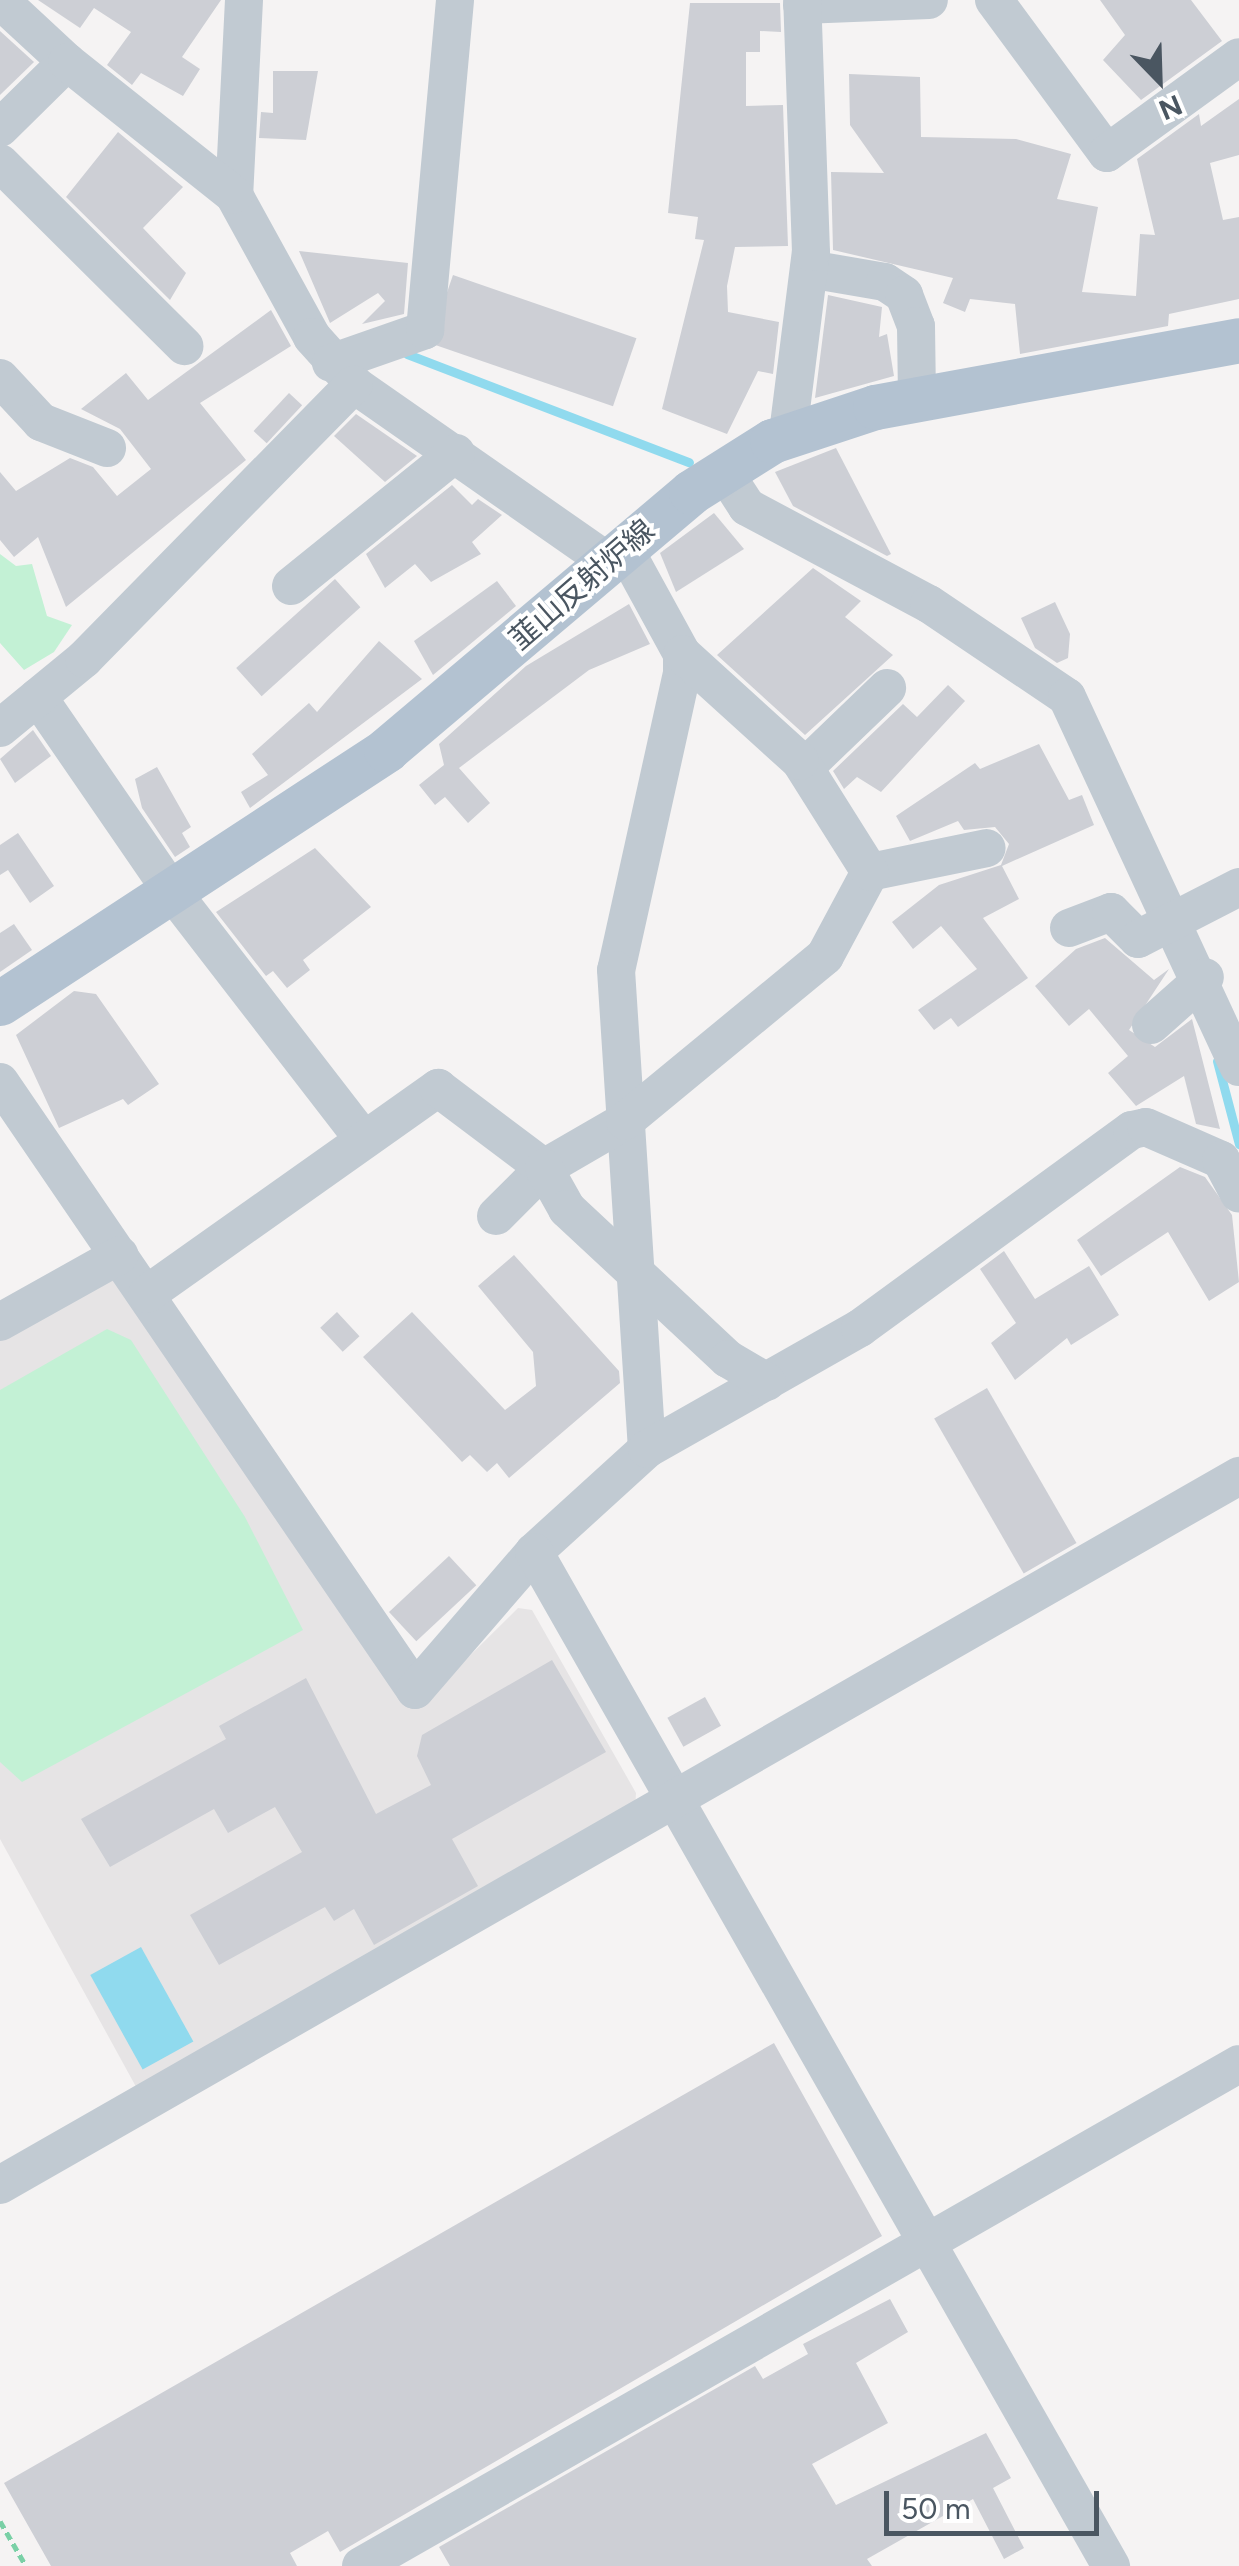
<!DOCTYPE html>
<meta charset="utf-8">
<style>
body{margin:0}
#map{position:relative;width:1239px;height:2566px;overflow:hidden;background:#f5f3f3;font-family:Figtree,"Noto Sans JP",sans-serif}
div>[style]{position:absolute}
.education>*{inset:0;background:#e6e4e5}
.green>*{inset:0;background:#c3f1d5}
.water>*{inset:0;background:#90daee;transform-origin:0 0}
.stream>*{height:9px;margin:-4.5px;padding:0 4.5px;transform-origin:4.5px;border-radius:4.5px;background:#90daee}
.building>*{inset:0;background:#cdcfd5;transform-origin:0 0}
.path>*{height:5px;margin-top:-2.5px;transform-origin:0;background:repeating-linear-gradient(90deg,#7ad0a6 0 8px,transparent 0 13px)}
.minor>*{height:38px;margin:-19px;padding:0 19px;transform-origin:19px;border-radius:19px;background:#c1cad2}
.major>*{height:45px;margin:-22.5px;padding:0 22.5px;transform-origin:22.5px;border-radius:22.5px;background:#b3c2d1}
span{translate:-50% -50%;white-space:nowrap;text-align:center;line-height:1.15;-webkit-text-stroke:8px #fff;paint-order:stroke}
.street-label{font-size:30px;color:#4a5661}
.north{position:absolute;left:1109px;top:30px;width:100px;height:100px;-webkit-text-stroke:8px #fff;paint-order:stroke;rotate:157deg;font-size:28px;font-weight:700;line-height:40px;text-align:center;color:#4a5661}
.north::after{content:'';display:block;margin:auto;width:35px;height:45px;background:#4a5661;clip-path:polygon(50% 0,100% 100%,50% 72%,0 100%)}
.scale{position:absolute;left:884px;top:2491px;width:215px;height:45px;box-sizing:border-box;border:5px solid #4a5661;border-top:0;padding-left:12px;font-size:30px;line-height:35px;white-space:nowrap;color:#4a5661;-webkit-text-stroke:8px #fff;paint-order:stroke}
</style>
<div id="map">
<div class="education">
<i style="clip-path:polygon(111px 1269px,418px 1707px,518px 1608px,532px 1610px,636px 1793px,635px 1810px,140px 2094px,0 1839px,0 1333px)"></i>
</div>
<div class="green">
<i style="clip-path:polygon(0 554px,16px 566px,32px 564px,47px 616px,72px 625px,54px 652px,24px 670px,0 643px)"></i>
<i style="clip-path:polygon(107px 1329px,131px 1340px,245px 1517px,303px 1630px,22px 1782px,0 1762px,0 1390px)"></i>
</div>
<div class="water">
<i style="left:141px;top:1947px;width:108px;height:58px;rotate:61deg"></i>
</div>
<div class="stream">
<i style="left:407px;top:354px;width:302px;rotate:21deg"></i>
<i style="left:1217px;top:1061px;width:86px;rotate:75.2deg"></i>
</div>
<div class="building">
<i style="clip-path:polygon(38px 0,221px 0,182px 57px,200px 69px,183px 96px,141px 73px,132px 85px,107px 65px,131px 32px,94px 8px,80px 28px)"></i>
<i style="clip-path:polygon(1100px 0,1191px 0,1222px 41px,1141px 100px,1103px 60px,1125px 35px)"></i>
<i style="clip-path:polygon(690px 3px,780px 3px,781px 32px,760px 31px,760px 52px,746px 52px,746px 106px,783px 105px,788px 246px,735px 247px,727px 286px,728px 312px,779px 322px,773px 374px,758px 371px,727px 434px,662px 409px,704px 240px,695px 239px,698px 217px,668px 213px)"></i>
<i style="clip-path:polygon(0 31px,34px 62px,0 95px)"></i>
<i style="clip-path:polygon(273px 71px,318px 71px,306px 140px,259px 138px,261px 112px,273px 113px)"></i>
<i style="clip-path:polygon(849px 74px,920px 77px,921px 137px,1016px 139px,1071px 154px,1057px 199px,1098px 207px,1082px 292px,1136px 296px,1140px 234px,1155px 235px,1137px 159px,1199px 114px,1201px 126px,1239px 99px,1239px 155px,1210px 163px,1223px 220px,1239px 217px,1239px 299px,1169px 314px,1168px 326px,1020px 354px,1015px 304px,970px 299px,965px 312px,943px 303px,953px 278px,833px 250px,831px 172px,884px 173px,850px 125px)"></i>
<i style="clip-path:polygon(118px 132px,183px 187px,143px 228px,186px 273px,170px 300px,66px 197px)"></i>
<i style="clip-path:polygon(299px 251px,408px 263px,404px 314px,362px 324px,385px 301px,378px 293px,330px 323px)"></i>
<i style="left:453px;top:275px;width:194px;height:72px;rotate:19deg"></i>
<i style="clip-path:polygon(828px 295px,882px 307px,879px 337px,887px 334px,894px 376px,815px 398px)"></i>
<i style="clip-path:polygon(271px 310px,291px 346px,200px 403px,246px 460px,66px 607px,38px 537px,14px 557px,0 540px,0 472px,16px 491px,70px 458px,93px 467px,117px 496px,151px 469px,120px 429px,81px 409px,126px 373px,148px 400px)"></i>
<i style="left:289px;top:393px;width:18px;height:52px;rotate:43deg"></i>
<i style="clip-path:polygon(356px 414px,417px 456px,385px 482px,334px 436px)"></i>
<i style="clip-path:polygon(836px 448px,891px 554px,887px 556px,793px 506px,775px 472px)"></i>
<i style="clip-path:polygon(452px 485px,472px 505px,478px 499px,502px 515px,472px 542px,481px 554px,431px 582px,415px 564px,385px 588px,366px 554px)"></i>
<i style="clip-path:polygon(714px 513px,744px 549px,676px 592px,660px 553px)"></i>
<i style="clip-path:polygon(813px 568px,861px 601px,845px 617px,893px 655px,805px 735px,717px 655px)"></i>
<i style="left:335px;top:579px;width:38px;height:133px;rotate:48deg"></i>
<i style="clip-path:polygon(497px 581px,516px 606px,433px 675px,414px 641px)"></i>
<i style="clip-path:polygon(1055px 602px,1070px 634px,1068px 658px,1057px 663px,1035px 648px,1021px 618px)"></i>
<i style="clip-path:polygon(629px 604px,650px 644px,589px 670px,459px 768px,490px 803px,468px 823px,445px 797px,435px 805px,419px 785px,444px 765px,439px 744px,526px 666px)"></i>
<i style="clip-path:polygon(379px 641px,422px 679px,250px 808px,241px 792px,268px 775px,252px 754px,309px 703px,317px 712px)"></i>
<i style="clip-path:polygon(948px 685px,965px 701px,881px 792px,857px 777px,844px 789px,833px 771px,903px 704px,917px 717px)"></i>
<i style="clip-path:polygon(33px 730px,51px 756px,15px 783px,0 759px)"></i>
<i style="clip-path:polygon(1039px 744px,1069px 800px,1082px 795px,1094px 825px,1002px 866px,1019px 899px,983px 918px,1028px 978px,958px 1027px,951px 1018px,934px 1030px,918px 1010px,977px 969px,941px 926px,913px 949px,892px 922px,939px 885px,1001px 865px,1009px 844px,995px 827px,964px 830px,958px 821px,910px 841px,896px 816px,975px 763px,980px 769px)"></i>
<i style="clip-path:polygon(157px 767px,191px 827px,182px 833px,190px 847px,175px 857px,142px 808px,135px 779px)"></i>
<i style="clip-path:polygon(18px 833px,54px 886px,30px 903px,8px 870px,0 875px,0 845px)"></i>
<i style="clip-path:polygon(315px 848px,371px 907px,303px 960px,310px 970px,287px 988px,273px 971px,266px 976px,216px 912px)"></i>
<i style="clip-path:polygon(14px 924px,32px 950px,0 972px,0 933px)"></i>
<i style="clip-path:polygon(1105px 938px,1154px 980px,1169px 969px,1129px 1030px,1155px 1047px,1192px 1019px,1220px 1129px,1196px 1124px,1184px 1076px,1136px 1106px,1108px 1073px,1128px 1056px,1089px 1009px,1069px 1026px,1035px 986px,1076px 949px)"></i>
<i style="clip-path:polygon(74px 991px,96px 994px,159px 1084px,128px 1105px,123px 1099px,59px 1128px,16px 1035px)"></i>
<i style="clip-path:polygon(1180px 1167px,1205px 1177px,1232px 1215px,1239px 1282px,1209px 1301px,1168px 1232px,1101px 1276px,1077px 1240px)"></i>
<i style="clip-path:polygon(1004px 1251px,1035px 1299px,1089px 1266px,1119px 1315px,1071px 1345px,1067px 1338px,1015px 1380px,991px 1343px,1016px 1323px,980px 1269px)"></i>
<i style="clip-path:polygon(514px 1255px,619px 1371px,620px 1383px,509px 1478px,497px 1463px,487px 1472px,470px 1455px,462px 1462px,363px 1357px,412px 1312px,505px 1410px,536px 1386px,533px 1352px,478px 1286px)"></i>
<i style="left:337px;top:1312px;width:33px;height:23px;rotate:47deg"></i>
<i style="left:987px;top:1388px;width:179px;height:61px;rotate:60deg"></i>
<i style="left:449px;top:1556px;width:40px;height:82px;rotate:47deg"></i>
<i style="clip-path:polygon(552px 1660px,606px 1752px,452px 1839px,478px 1886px,374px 1945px,354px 1909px,334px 1921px,325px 1907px,219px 1965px,190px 1915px,302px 1852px,275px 1807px,228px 1833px,214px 1809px,110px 1867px,81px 1819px,226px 1739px,219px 1726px,306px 1678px,376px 1814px,431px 1785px,417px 1756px,422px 1735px)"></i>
<i style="left:705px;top:1697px;width:33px;height:43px;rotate:61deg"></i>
<i style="clip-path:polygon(774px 2043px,882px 2236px,340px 2552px,328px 2531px,290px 2553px,297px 2566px,51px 2566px,4px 2483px)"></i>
<i style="clip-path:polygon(890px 2299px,908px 2332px,856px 2363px,888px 2423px,812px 2464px,836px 2505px,986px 2433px,1011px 2478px,993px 2488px,1024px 2548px,1004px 2559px,973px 2499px,867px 2559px,872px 2566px,450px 2566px,439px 2547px,755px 2366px,763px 2379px,808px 2354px,803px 2344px)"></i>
</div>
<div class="path">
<i style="left:0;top:2521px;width:52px;rotate:60deg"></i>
</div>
<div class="minor">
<i style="left:0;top:0;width:91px;rotate:42.8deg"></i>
<i style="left:244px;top:0;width:195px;rotate:92.9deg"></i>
<i style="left:234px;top:195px;width:162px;rotate:61.2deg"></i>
<i style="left:312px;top:337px;width:66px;rotate:48.1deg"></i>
<i style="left:356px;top:386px;width:307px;rotate:34.9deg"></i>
<i style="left:994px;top:0;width:190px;rotate:53.6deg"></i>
<i style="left:1107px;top:153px;width:163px;rotate:-36deg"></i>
<i style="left:802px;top:5px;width:127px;rotate:-2.3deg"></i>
<i style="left:0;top:128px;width:94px;rotate:-44.6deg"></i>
<i style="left:67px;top:62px;width:213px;rotate:38.5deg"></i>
<i style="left:0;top:163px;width:260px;rotate:44.8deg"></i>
<i style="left:809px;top:269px;width:77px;rotate:9.7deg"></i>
<i style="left:885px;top:282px;width:23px;rotate:34deg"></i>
<i style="left:904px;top:295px;width:33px;rotate:69deg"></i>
<i style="left:916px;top:326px;width:73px;rotate:89.2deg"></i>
<i style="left:331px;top:363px;width:100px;rotate:-19.3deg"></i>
<i style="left:425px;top:330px;width:331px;rotate:-84.8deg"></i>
<i style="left:0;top:378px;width:60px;rotate:47deg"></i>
<i style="left:41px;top:422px;width:71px;rotate:21.5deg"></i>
<i style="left:788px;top:433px;width:182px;rotate:-82.8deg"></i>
<i style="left:811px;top:252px;width:252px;rotate:-92deg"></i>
<i style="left:723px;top:470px;width:44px;rotate:57deg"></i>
<i style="left:747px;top:507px;width:206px;rotate:28.1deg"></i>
<i style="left:929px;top:604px;width:166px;rotate:34deg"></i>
<i style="left:1067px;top:697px;width:408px;rotate:65.1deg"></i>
<i style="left:624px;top:548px;width:121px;rotate:61.3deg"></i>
<i style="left:682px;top:654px;width:19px;rotate:90deg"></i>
<i style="left:682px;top:673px;width:304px;rotate:102.5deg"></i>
<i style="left:616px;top:970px;width:480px;rotate:86.3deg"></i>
<i style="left:291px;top:586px;width:212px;rotate:-38.9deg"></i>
<i style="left:38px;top:697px;width:233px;rotate:55.5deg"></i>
<i style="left:170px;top:889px;width:317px;rotate:52.3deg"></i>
<i style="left:0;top:728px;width:109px;rotate:-39.4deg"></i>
<i style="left:84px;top:659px;width:385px;rotate:-45.5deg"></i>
<i style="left:805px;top:767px;width:114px;rotate:-43.9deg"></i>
<i style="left:870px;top:872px;width:119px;rotate:-11.6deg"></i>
<i style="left:1069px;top:928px;width:45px;rotate:-20.9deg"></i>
<i style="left:1111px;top:912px;width:38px;rotate:45deg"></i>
<i style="left:1138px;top:939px;width:114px;rotate:-27.2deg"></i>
<i style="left:1151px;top:1025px;width:72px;rotate:-41.6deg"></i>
<i style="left:0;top:1082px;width:736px;rotate:55.68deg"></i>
<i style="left:415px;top:1690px;width:182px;rotate:-49.2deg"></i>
<i style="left:534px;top:1552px;width:153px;rotate:-42.3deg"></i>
<i style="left:647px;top:1449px;width:245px;rotate:-29.6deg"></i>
<i style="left:860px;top:1328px;width:336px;rotate:-36.1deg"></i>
<i style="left:1132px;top:1130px;width:14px;rotate:-12deg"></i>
<i style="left:1146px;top:1127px;width:82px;rotate:23.7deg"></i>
<i style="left:1221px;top:1160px;width:38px;rotate:62deg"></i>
<i style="left:496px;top:1216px;width:68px;rotate:-45deg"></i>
<i style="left:544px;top:1168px;width:94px;rotate:-30.1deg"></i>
<i style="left:625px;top:1121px;width:259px;rotate:-39.5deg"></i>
<i style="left:825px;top:956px;width:95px;rotate:-61.8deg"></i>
<i style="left:870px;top:872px;width:131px;rotate:-122.2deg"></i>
<i style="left:800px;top:761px;width:159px;rotate:-137.8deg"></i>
<i style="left:147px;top:1294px;width:357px;rotate:-35.3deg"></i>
<i style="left:438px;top:1088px;width:133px;rotate:37deg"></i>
<i style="left:544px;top:1168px;width:47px;rotate:60.7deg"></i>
<i style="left:567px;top:1209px;width:220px;rotate:43deg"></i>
<i style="left:728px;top:1359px;width:45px;rotate:30.5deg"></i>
<i style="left:0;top:1322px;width:137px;rotate:-29.2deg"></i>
<i style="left:534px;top:1552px;width:1167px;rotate:60.36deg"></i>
<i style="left:0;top:2185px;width:1428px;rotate:-29.78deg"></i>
<i style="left:361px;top:2566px;width:1011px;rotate:-29.76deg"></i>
</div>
<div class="major">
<i style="left:0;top:1003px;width:462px;rotate:-33.2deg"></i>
<i style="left:386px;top:750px;width:399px;rotate:-40.2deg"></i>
<i style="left:691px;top:492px;width:96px;rotate:-32.2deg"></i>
<i style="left:772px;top:441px;width:108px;rotate:-18.3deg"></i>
<i style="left:875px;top:407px;width:370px;rotate:-10.4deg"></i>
</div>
<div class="street-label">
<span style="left:582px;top:585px;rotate:-41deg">韮山反射炉線</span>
</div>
<div class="north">N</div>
<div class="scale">50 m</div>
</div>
